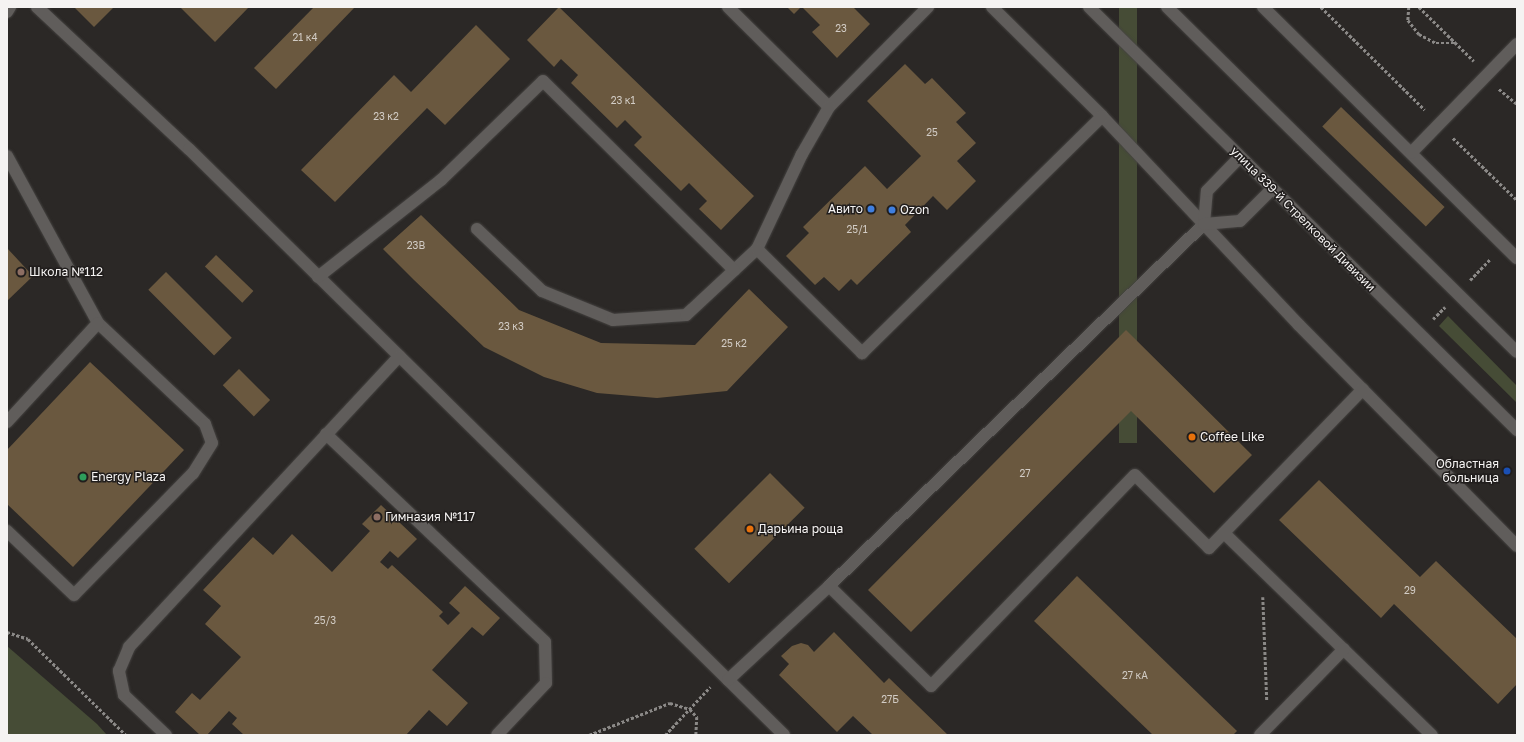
<!DOCTYPE html>
<meta charset="utf-8">
<style>
body{margin:0}
#map{position:relative;width:1524px;height:742px;overflow:hidden;background:#2b2826;font-family:"Golos Text",sans-serif}
div>[style]{position:absolute}
.green>*{inset:0;background:#464c36;transform-origin:0 0}
.building>*{inset:0;background:#6a583f;transform-origin:0 0}
.path>*{height:2.5px;margin-top:-1.25px;transform-origin:0;background:repeating-linear-gradient(90deg,#8b8987 0 3px,transparent 0 5px)}
.roads{filter:drop-shadow(0 0 1px #454341) drop-shadow(0 0 1px #454341)}
.lane>*{height:12px;margin:-6px;padding:0 6px;transform-origin:6px;border-radius:6px;background:#605d5b}
.secondary>*{height:12px;margin:-6px;padding:0 6px;transform-origin:6px;border-radius:6px;background:#605d5b}
.dots>*{width:11px;height:11px;translate:-50% -50%;box-sizing:border-box;border:2px solid #211e1d;border-radius:50%}
span{translate:-50% -50%;white-space:nowrap;text-align:center;line-height:1.15;-webkit-text-stroke:3px #211e1d;paint-order:stroke}
.number-label{font-size:10px;color:#d2ccc5}
.number-label span{-webkit-text-stroke-width:0}
.poi-label{font-size:12px;color:#f5f3f2}
.right{translate:-100% -50%;text-align:right}
.left{translate:0 -50%;text-align:left}
.street-label{font-size:12px;color:#f5f3f2}
.frame{position:absolute;inset:0;border:8px solid #f5f3f2;pointer-events:none}
</style>
<div id="map">
<div class="green">
<i style="left:1119px;top:7px;width:18px;height:436px"></i>
<i style="clip-path:polygon(1448px 316px,1517px 386px,1517px 403px,1439px 326px)"></i>
<i style="clip-path:polygon(7px 646px,97px 724px,107px 735px,7px 735px)"></i>
</div>
<div class="building">
<i style="clip-path:polygon(74px 7px,114px 7px,94px 27px)"></i>
<i style="clip-path:polygon(180px 7px,249px 7px,215px 42px)"></i>
<i style="clip-path:polygon(314px 7px,355px 7px,276px 89px,254px 68px)"></i>
<i style="clip-path:polygon(559px 7px,754px 196px,721px 230px,699px 209px,707px 201px,689px 183px,681px 191px,634px 145px,642px 137px,625px 120px,617px 128px,571px 83px,578px 75px,561px 59px,554px 67px,527px 40px)"></i>
<i style="clip-path:polygon(787px 7px,801px 7px,794px 14px)"></i>
<i style="clip-path:polygon(802px 7px,853px 7px,870px 24px,837px 58px,812px 32px,820px 25px)"></i>
<i style="clip-path:polygon(476px 25px,510px 59px,445px 125px,427px 108px,335px 202px,301px 170px,394px 75px,411px 92px)"></i>
<i style="clip-path:polygon(905px 64px,925px 84px,932px 78px,966px 113px,956px 122px,976px 143px,957px 161px,976px 181px,947px 210px,933px 196px,905px 225px,911px 232px,857px 285px,851px 279px,839px 291px,824px 277px,815px 285px,786px 256px,809px 233px,803px 227px,865px 166px,887px 189px,921px 156px,867px 101px)"></i>
<i style="left:1341px;top:107px;width:144px;height:27px;rotate:44deg"></i>
<i style="clip-path:polygon(421px 215px,519px 310px,601px 343px,695px 345px,749px 289px,788px 327px,727px 391px,657px 398px,597px 393px,544px 377px,484px 347px,414px 280px,383px 249px)"></i>
<i style="clip-path:polygon(7px 248px,33px 276px,7px 301px)"></i>
<i style="left:216px;top:255px;width:52px;height:16px;rotate:44deg"></i>
<i style="left:166px;top:272px;width:93px;height:25px;rotate:45deg"></i>
<i style="clip-path:polygon(1126px 330px,1252px 455px,1214px 493px,1131px 411px,911px 632px,868px 590px)"></i>
<i style="clip-path:polygon(90px 362px,184px 450px,73px 567px,7px 504px,7px 450px)"></i>
<i style="left:239px;top:369px;width:44px;height:23px;rotate:45deg"></i>
<i style="left:770px;top:473px;width:49px;height:107px;rotate:45deg"></i>
<i style="clip-path:polygon(1319px 480px,1420px 577px,1436px 561px,1517px 639px,1517px 684px,1498px 704px,1394px 604px,1381px 618px,1279px 520px)"></i>
<i style="clip-path:polygon(381px 505px,417px 539px,398px 558px,390px 551px,380px 562px,388px 569px,392px 565px,443px 612px,439px 616px,448px 625px,460px 613px,449px 603px,465px 586px,500px 618px,483px 636px,472px 627px,432px 670px,468px 703px,447px 726px,429px 710px,406px 735px,244px 735px,232px 724px,237px 718px,229px 711px,207px 735px,200px 735px,175px 712px,192px 693px,200px 700px,241px 657px,205px 624px,221px 606px,203px 590px,253px 537px,273px 555px,292px 534px,332px 572px,370px 531px,362px 524px)"></i>
<i style="clip-path:polygon(1077px 576px,1237px 731px,1233px 735px,1153px 735px,1034px 621px)"></i>
<i style="clip-path:polygon(834px 632px,884px 683px,889px 678px,948px 735px,873px 735px,853px 716px,837px 732px,779px 675px,789px 664px,781px 656px,792px 646px,801px 643px,808px 645px,814px 652px)"></i>
</div>
<div class="path">
<i style="left:1321px;top:7px;width:146px;rotate:44.7deg"></i>
<i style="left:1409px;top:7px;width:13px;rotate:94deg"></i>
<i style="left:1408px;top:20px;width:18px;rotate:52deg"></i>
<i style="left:1419px;top:34px;width:19px;rotate:28deg"></i>
<i style="left:1436px;top:43px;width:20px"></i>
<i style="left:1419px;top:7px;width:77px;rotate:44.5deg"></i>
<i style="left:1499px;top:89px;width:23px;rotate:40deg"></i>
<i style="left:1453px;top:138px;width:89px;rotate:44.1deg"></i>
<i style="left:1470px;top:280px;width:29px;rotate:-46deg"></i>
<i style="left:1433px;top:319px;width:17px;rotate:-45deg"></i>
<i style="left:1263px;top:597px;width:103px;rotate:87.8deg"></i>
<i style="left:7px;top:632px;width:22px;rotate:18deg"></i>
<i style="left:28px;top:639px;width:137px;rotate:44.4deg"></i>
<i style="left:589px;top:735px;width:87px;rotate:-21.6deg"></i>
<i style="left:670px;top:703px;width:21px;rotate:17deg"></i>
<i style="left:690px;top:709px;width:11px;rotate:49deg"></i>
<i style="left:697px;top:717px;width:18px;rotate:93deg"></i>
<i style="left:665px;top:735px;width:66px;rotate:-46.8deg"></i>
</div>
<div class="roads">
<div class="lane">
<i style="left:37px;top:7px;width:208px;rotate:43.1deg"></i>
<i style="left:189px;top:149px;width:835px;rotate:44.56deg"></i>
<i style="left:728px;top:7px;width:142px;rotate:44.7deg"></i>
<i style="left:829px;top:107px;width:141px;rotate:-45.3deg"></i>
<i style="left:992px;top:7px;width:155px;rotate:44.7deg"></i>
<i style="left:1102px;top:116px;width:287px;rotate:46.7deg"></i>
<i style="left:1299px;top:325px;width:310px;rotate:45.4deg"></i>
<i style="left:1263px;top:7px;width:357px;rotate:44.7deg"></i>
<i style="left:7px;top:12px;width:6px;rotate:-59deg"></i>
<i style="left:1411px;top:153px;width:152px;rotate:-45.8deg"></i>
<i style="left:7px;top:156px;width:190px;rotate:61.4deg"></i>
<i style="left:98px;top:323px;width:147px;rotate:43.3deg"></i>
<i style="left:205px;top:424px;width:20px;rotate:70deg"></i>
<i style="left:212px;top:443px;width:36px;rotate:122deg"></i>
<i style="left:193px;top:473px;width:170px;rotate:134.3deg"></i>
<i style="left:74px;top:595px;width:93px;rotate:-136.3deg"></i>
<i style="left:1204px;top:224px;width:33px;rotate:-85deg"></i>
<i style="left:1207px;top:191px;width:47px;rotate:-45.9deg"></i>
<i style="left:477px;top:229px;width:90px;rotate:43.6deg"></i>
<i style="left:542px;top:291px;width:77px;rotate:22.2deg"></i>
<i style="left:613px;top:320px;width:73px;rotate:-3.9deg"></i>
<i style="left:686px;top:315px;width:97px;rotate:-42.9deg"></i>
<i style="left:757px;top:249px;width:105px;rotate:-64.7deg"></i>
<i style="left:802px;top:154px;width:54px;rotate:-60.1deg"></i>
<i style="left:757px;top:249px;width:148px;rotate:44.7deg"></i>
<i style="left:862px;top:353px;width:337px;rotate:-44.6deg"></i>
<i style="left:318px;top:277px;width:157px;rotate:-38.3deg"></i>
<i style="left:441px;top:180px;width:142px;rotate:-44.1deg"></i>
<i style="left:543px;top:81px;width:269px;rotate:44.7deg"></i>
<i style="left:7px;top:422px;width:134px;rotate:-47.4deg"></i>
<i style="left:326px;top:434px;width:302px;rotate:43.5deg"></i>
<i style="left:545px;top:642px;width:41px;rotate:88.6deg"></i>
<i style="left:546px;top:683px;width:71px;rotate:133.3deg"></i>
<i style="left:1224px;top:533px;width:290px;rotate:44.2deg"></i>
<i style="left:829px;top:586px;width:143px;rotate:44.4deg"></i>
<i style="left:931px;top:686px;width:293px;rotate:-46deg"></i>
<i style="left:1135px;top:475px;width:104px;rotate:44.6deg"></i>
<i style="left:1209px;top:548px;width:221px;rotate:-45.9deg"></i>
<i style="left:728px;top:680px;width:138px;rotate:-42.9deg"></i>
<i style="left:829px;top:586px;width:521px;rotate:-43.99deg"></i>
<i style="left:1204px;top:224px;width:36px;rotate:-5deg"></i>
<i style="left:1240px;top:221px;width:45px;rotate:-45deg"></i>
<i style="left:166px;top:735px;width:58px;rotate:-136.4deg"></i>
<i style="left:124px;top:695px;width:25px;rotate:-102deg"></i>
<i style="left:119px;top:671px;width:26px;rotate:-67deg"></i>
<i style="left:129px;top:647px;width:397px;rotate:-47.1deg"></i>
<i style="left:1260px;top:735px;width:120px;rotate:-45.7deg"></i>
</div>
<div class="secondary">
<i style="left:1089px;top:7px;width:602px;rotate:44.66deg"></i>
<i style="left:1167px;top:7px;width:491px;rotate:44.6deg"></i>
</div>
</div>
<div class="dots">
<i style="left:871px;top:209px;background:#3f7fe0"></i>
<i style="left:892px;top:210px;background:#3f7fe0"></i>
<i style="left:21px;top:272px;background:#8d6e63"></i>
<i style="left:1192px;top:437px;background:#e8710a"></i>
<i style="left:1507px;top:471px;background:#1a4fb4"></i>
<i style="left:83px;top:477px;background:#2e9e5b"></i>
<i style="left:377px;top:517px;background:#8d6e63"></i>
<i style="left:750px;top:529px;background:#e8710a"></i>
</div>
<div class="number-label">
<span style="left:841px;top:29px">23</span>
<span style="left:305px;top:38px">21 к4</span>
<span style="left:623px;top:101px">23 к1</span>
<span style="left:386px;top:117px">23 к2</span>
<span style="left:932px;top:133px">25</span>
<span style="left:857px;top:230px">25/1</span>
<span style="left:416px;top:246px">23В</span>
<span style="left:511px;top:327px">23 к3</span>
<span style="left:734px;top:344px">25 к2</span>
<span style="left:1025px;top:474px">27</span>
<span style="left:1410px;top:591px">29</span>
<span style="left:325px;top:621px">25/3</span>
<span style="left:1135px;top:676px">27 кА</span>
<span style="left:890px;top:700px">27Б</span>
</div>
<div class="poi-label">
<span class="right" style="left:863px;top:209px">Авито</span>
<span class="left" style="left:900px;top:210px">Ozon</span>
<span class="left" style="left:29px;top:272px">Школа №112</span>
<span class="left" style="left:1200px;top:437px">Coffee Like</span>
<span class="right" style="left:1499px;top:471px">Областная<br>больница</span>
<span class="left" style="left:91px;top:477px">Energy Plaza</span>
<span class="left" style="left:385px;top:517px">Гимназия №117</span>
<span class="left" style="left:758px;top:529px">Дарьина роща</span>
</div>
<div class="street-label">
<span style="left:1303px;top:219px;rotate:45deg">улица 339-й Стрелковой Дивизии</span>
</div>
<div class="frame"></div>
</div>
